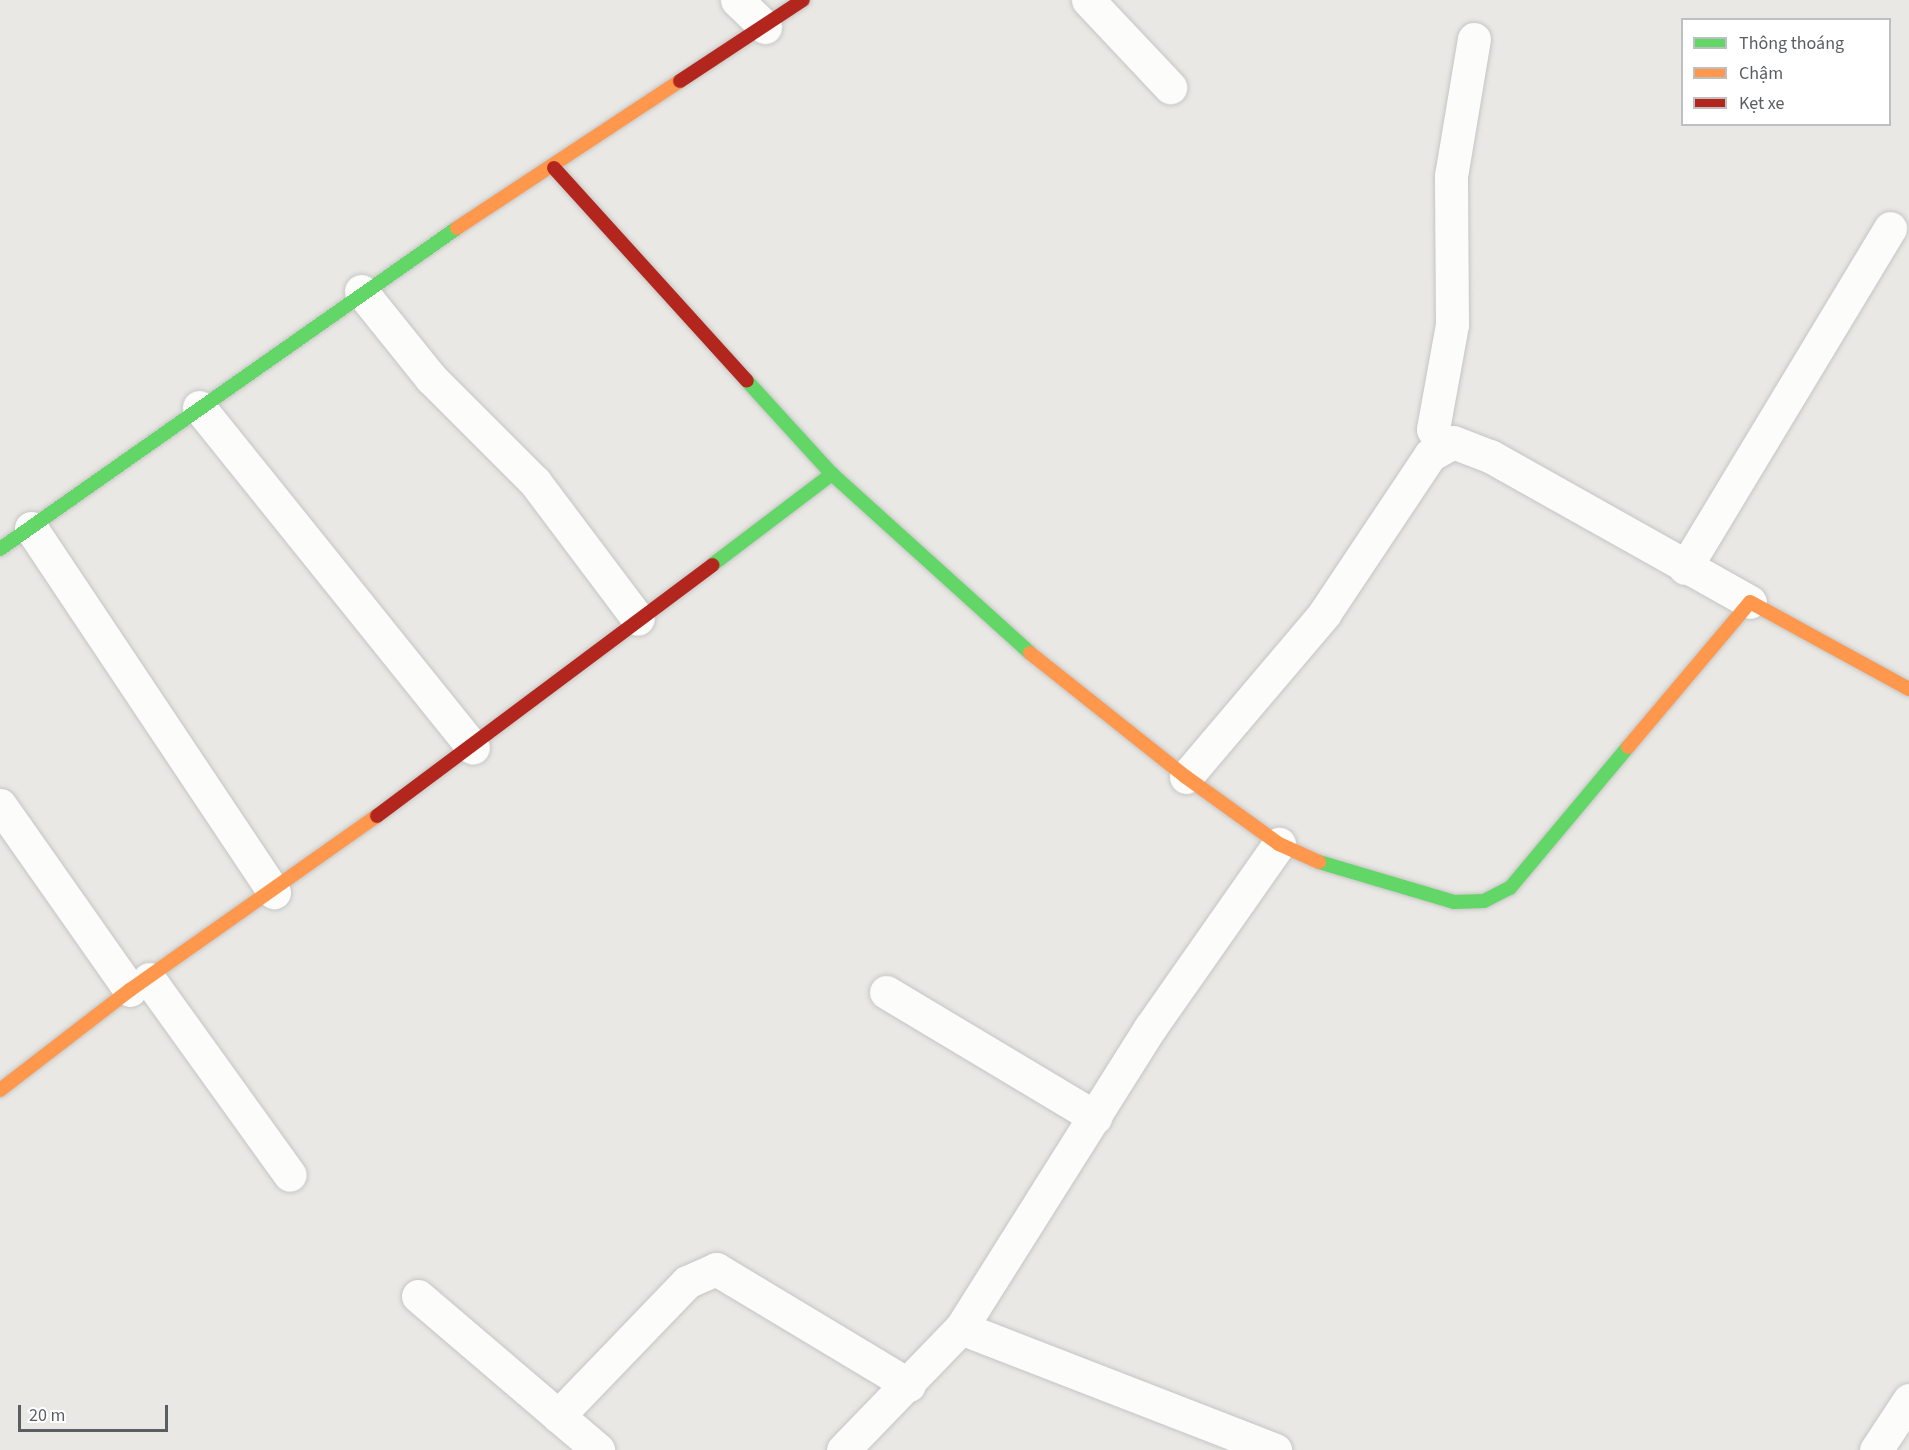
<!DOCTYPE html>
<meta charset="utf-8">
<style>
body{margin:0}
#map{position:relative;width:1909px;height:1450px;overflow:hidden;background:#e9e8e4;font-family:"Source Sans 3",sans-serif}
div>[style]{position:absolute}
.roads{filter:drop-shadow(0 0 2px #c5c5c4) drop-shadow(0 0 2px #c5c5c4)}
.street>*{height:33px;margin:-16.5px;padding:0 16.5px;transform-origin:16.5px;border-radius:16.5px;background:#fcfcfb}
.fast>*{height:14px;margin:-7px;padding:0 7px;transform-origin:7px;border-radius:7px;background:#63d668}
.slow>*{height:14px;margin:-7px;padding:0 7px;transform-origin:7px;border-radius:7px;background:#ff974d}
.jam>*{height:14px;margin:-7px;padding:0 7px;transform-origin:7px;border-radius:7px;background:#b3261e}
span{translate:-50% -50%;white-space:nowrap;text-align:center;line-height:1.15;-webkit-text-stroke:4.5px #fff;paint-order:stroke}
.legend{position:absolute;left:1681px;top:18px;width:210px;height:108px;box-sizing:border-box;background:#fff;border:2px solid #bdbfc0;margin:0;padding:8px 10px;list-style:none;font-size:18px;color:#5a5e62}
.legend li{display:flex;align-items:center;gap:12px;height:30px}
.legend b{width:30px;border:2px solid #bdbfc0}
.scale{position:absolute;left:18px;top:1405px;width:150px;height:27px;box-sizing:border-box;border:3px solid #5a5e62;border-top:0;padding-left:8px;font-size:18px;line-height:21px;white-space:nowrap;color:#5a5e62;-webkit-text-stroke:4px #fff;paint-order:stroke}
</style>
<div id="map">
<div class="roads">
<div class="street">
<i style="left:737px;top:0;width:39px;rotate:44deg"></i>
<i style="left:1088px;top:0;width:120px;rotate:46.7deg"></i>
<i style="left:361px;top:291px;width:112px;rotate:51.2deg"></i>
<i style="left:431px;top:378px;width:147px;rotate:45deg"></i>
<i style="left:535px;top:482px;width:171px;rotate:53.1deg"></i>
<i style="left:199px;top:407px;width:437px;rotate:51.2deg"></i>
<i style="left:1442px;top:446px;width:19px;rotate:-118deg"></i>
<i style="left:1433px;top:429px;width:107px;rotate:-79.7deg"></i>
<i style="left:1452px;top:324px;width:148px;rotate:-90.4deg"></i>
<i style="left:1451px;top:176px;width:139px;rotate:-80.5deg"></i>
<i style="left:31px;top:528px;width:438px;rotate:56.3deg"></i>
<i style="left:1685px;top:568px;width:397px;rotate:-58.9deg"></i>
<i style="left:1186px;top:777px;width:214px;rotate:-49.7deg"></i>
<i style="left:1324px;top:614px;width:191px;rotate:-56.3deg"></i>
<i style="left:1430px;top:455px;width:26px;rotate:-29deg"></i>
<i style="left:1453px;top:442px;width:40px;rotate:21deg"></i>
<i style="left:1490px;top:456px;width:298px;rotate:29.3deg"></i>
<i style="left:0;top:805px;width:226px;rotate:54.9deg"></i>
<i style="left:149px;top:979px;width:241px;rotate:54.3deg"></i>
<i style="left:886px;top:992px;width:244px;rotate:30.9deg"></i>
<i style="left:418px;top:1296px;width:237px;rotate:40.5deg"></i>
<i style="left:961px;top:1328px;width:337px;rotate:21.2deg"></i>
<i style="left:558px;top:1416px;width:186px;rotate:-46.1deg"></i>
<i style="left:687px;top:1282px;width:32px;rotate:-24deg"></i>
<i style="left:716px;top:1269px;width:225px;rotate:31deg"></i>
<i style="left:843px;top:1450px;width:170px;rotate:-46deg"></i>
<i style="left:961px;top:1328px;width:355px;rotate:-57.8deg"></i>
<i style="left:1150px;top:1028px;width:225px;rotate:-55deg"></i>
<i style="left:1876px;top:1450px;width:60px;rotate:-56.6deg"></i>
</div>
<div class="fast">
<i style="left:747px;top:381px;width:126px;rotate:47.6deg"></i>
<i style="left:832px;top:474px;width:267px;rotate:42.1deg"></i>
<i style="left:0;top:549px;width:558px;rotate:-35.08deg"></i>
<i style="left:712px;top:565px;width:151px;rotate:-37.2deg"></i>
<i style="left:1319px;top:862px;width:141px;rotate:16.5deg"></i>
<i style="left:1454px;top:902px;width:30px;rotate:-2deg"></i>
<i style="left:1484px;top:901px;width:29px;rotate:-27deg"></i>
<i style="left:1510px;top:888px;width:184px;rotate:-50.1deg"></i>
</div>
<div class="slow">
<i style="left:457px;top:228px;width:267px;rotate:-33.4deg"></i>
<i style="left:1030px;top:653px;width:199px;rotate:38.5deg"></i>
<i style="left:1186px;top:777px;width:115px;rotate:35.8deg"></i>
<i style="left:1279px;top:844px;width:44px;rotate:24.2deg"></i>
<i style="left:1628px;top:747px;width:189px;rotate:-49.9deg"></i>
<i style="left:1750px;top:602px;width:181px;rotate:28.7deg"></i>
<i style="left:0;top:1090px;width:164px;rotate:-37.6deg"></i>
<i style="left:130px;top:990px;width:302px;rotate:-35.2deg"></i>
</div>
<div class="jam">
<i style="left:680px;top:81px;width:147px;rotate:-33.4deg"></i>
<i style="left:554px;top:168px;width:287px;rotate:47.8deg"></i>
<i style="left:377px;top:816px;width:419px;rotate:-36.8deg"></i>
</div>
</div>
<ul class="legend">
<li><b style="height:8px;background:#63d668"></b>Thông thoáng</li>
<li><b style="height:8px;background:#ff974d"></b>Chậm</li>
<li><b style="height:8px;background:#b3261e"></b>Kẹt xe</li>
</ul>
<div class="scale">20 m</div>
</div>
